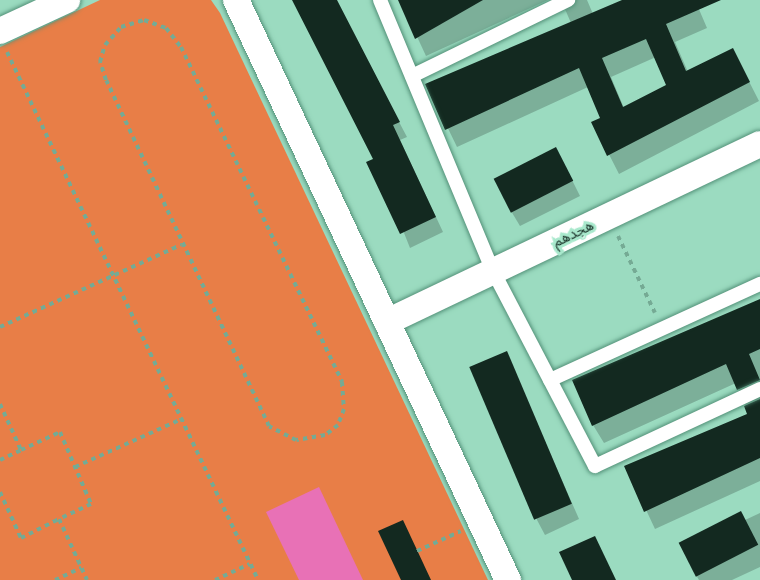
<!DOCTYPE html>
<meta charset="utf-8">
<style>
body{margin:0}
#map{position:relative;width:760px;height:580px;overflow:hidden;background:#9bdbc0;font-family:"Asap Condensed","Noto Sans Arabic",sans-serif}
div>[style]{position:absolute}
.green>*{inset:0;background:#e87e47}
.water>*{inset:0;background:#e871b6}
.shadow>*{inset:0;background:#0003}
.building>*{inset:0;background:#132920;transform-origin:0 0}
.path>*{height:4px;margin-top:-2px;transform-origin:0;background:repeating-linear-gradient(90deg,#75aa94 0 4.5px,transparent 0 9px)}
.roads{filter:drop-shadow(0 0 2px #539178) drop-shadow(0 0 2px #539178)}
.lane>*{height:14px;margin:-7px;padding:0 7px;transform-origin:7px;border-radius:7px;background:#fff}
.street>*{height:26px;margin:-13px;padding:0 13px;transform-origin:13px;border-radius:13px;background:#fff}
span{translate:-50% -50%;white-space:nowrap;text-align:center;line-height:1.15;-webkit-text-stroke:6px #a8e8cc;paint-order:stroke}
.street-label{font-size:15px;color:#213b31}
</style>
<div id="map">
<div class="green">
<i style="clip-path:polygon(100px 0,211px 0,220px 13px,488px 580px,0 580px,0 47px)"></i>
</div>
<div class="water">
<i style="clip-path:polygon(319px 487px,363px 580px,299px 580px,266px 512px)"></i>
</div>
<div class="shadow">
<i style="clip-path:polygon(400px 0,548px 0,426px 56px)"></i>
<i style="clip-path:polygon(evenodd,561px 0,587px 0,593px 14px,626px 0,695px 0,707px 28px,675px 42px,688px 72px,733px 50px,759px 101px,619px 174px,593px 123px,602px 119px,588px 87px,457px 147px,427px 85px,571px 23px,561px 0,656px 57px,668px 86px,624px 108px,611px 77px,656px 57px)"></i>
<i style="clip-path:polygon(351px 31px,407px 137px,400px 140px,443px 232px,410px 248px,375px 160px)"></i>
<i style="clip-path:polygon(564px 164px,580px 196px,520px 226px,511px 211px)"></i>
<i style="clip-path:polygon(760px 301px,760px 481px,655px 529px,626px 467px,749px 414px,736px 383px,604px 443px,593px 425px)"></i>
<i style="clip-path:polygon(506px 353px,579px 519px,545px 535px,537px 520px)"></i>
<i style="clip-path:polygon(760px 513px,760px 567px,732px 580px,699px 580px,696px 575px,745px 520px)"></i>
</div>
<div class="building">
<i style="clip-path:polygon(292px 0,337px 0,400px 122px,393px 125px,436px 217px,400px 234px,366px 162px,373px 159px)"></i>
<i style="clip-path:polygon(398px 0,483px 0,415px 39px)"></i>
<i style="clip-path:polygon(evenodd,622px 0,721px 0,666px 24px,686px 71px,733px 48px,750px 82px,607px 156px,591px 122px,600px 118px,579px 68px,445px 130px,425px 84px,622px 0,646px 39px,666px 85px,623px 107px,602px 58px,646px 39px)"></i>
<i style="left:556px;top:147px;width:38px;height:70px;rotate:63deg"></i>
<i style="clip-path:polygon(760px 299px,760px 349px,749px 354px,760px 380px,737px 390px,726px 364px,592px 426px,572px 380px)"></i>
<i style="left:507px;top:351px;width:166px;height:41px;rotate:67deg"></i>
<i style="clip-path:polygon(760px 399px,760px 458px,644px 512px,624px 466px,747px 414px,744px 406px)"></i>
<i style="left:741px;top:511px;width:38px;height:70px;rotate:63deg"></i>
<i style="clip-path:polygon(403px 520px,431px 580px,401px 580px,378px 531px)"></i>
<i style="clip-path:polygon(595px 536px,616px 580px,572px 580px,559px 552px)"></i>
</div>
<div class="path">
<i style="left:144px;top:20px;width:23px;rotate:20deg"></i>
<i style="left:166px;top:28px;width:24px;rotate:52deg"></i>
<i style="left:181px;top:47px;width:372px;rotate:64.3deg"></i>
<i style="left:342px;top:382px;width:27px;rotate:86deg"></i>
<i style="left:344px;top:409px;width:17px;rotate:111deg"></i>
<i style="left:338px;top:425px;width:16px;rotate:142deg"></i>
<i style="left:325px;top:435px;width:29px;rotate:170deg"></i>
<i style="left:296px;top:440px;width:30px;rotate:-153deg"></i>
<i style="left:269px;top:426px;width:382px;rotate:-115.2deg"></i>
<i style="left:106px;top:80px;width:19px;rotate:-108deg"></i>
<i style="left:100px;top:62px;width:18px;rotate:-74deg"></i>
<i style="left:105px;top:45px;width:24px;rotate:-48deg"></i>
<i style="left:121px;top:27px;width:24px;rotate:-17deg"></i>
<i style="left:7px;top:52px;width:585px;rotate:64.57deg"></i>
<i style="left:618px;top:236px;width:85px;rotate:64.3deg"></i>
<i style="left:0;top:327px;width:199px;rotate:-24.4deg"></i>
<i style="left:0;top:404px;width:51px;rotate:65.5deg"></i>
<i style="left:21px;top:450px;width:43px;rotate:-24.8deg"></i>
<i style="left:60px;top:432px;width:78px;rotate:66.7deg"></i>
<i style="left:91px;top:504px;width:35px;rotate:155deg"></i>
<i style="left:59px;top:519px;width:67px;rotate:65.3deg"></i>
<i style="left:0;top:460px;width:23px;rotate:-25deg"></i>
<i style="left:75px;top:467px;width:117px;rotate:-24.2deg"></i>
<i style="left:0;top:492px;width:51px;rotate:65.5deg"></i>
<i style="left:21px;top:538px;width:42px;rotate:-26.6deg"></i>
<i style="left:417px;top:551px;width:48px;rotate:-24.4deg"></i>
<i style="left:55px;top:580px;width:29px;rotate:-25deg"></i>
<i style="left:215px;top:580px;width:38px;rotate:-25deg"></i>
</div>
<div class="roads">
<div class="lane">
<i style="left:380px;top:0;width:294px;rotate:67.4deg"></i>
<i style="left:493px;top:271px;width:220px;rotate:62.4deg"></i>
<i style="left:595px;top:466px;width:182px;rotate:-25deg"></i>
<i style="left:412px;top:76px;width:174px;rotate:-26deg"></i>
<i style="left:550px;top:380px;width:231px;rotate:-24.6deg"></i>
</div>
<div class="street">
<i style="left:236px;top:0;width:641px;rotate:64.88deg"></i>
<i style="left:0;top:31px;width:74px;rotate:-24.8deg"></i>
<i style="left:387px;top:322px;width:413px;rotate:-25.5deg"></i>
</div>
</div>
<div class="street-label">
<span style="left:573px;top:233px;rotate:-26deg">هجدهم</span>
</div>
</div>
